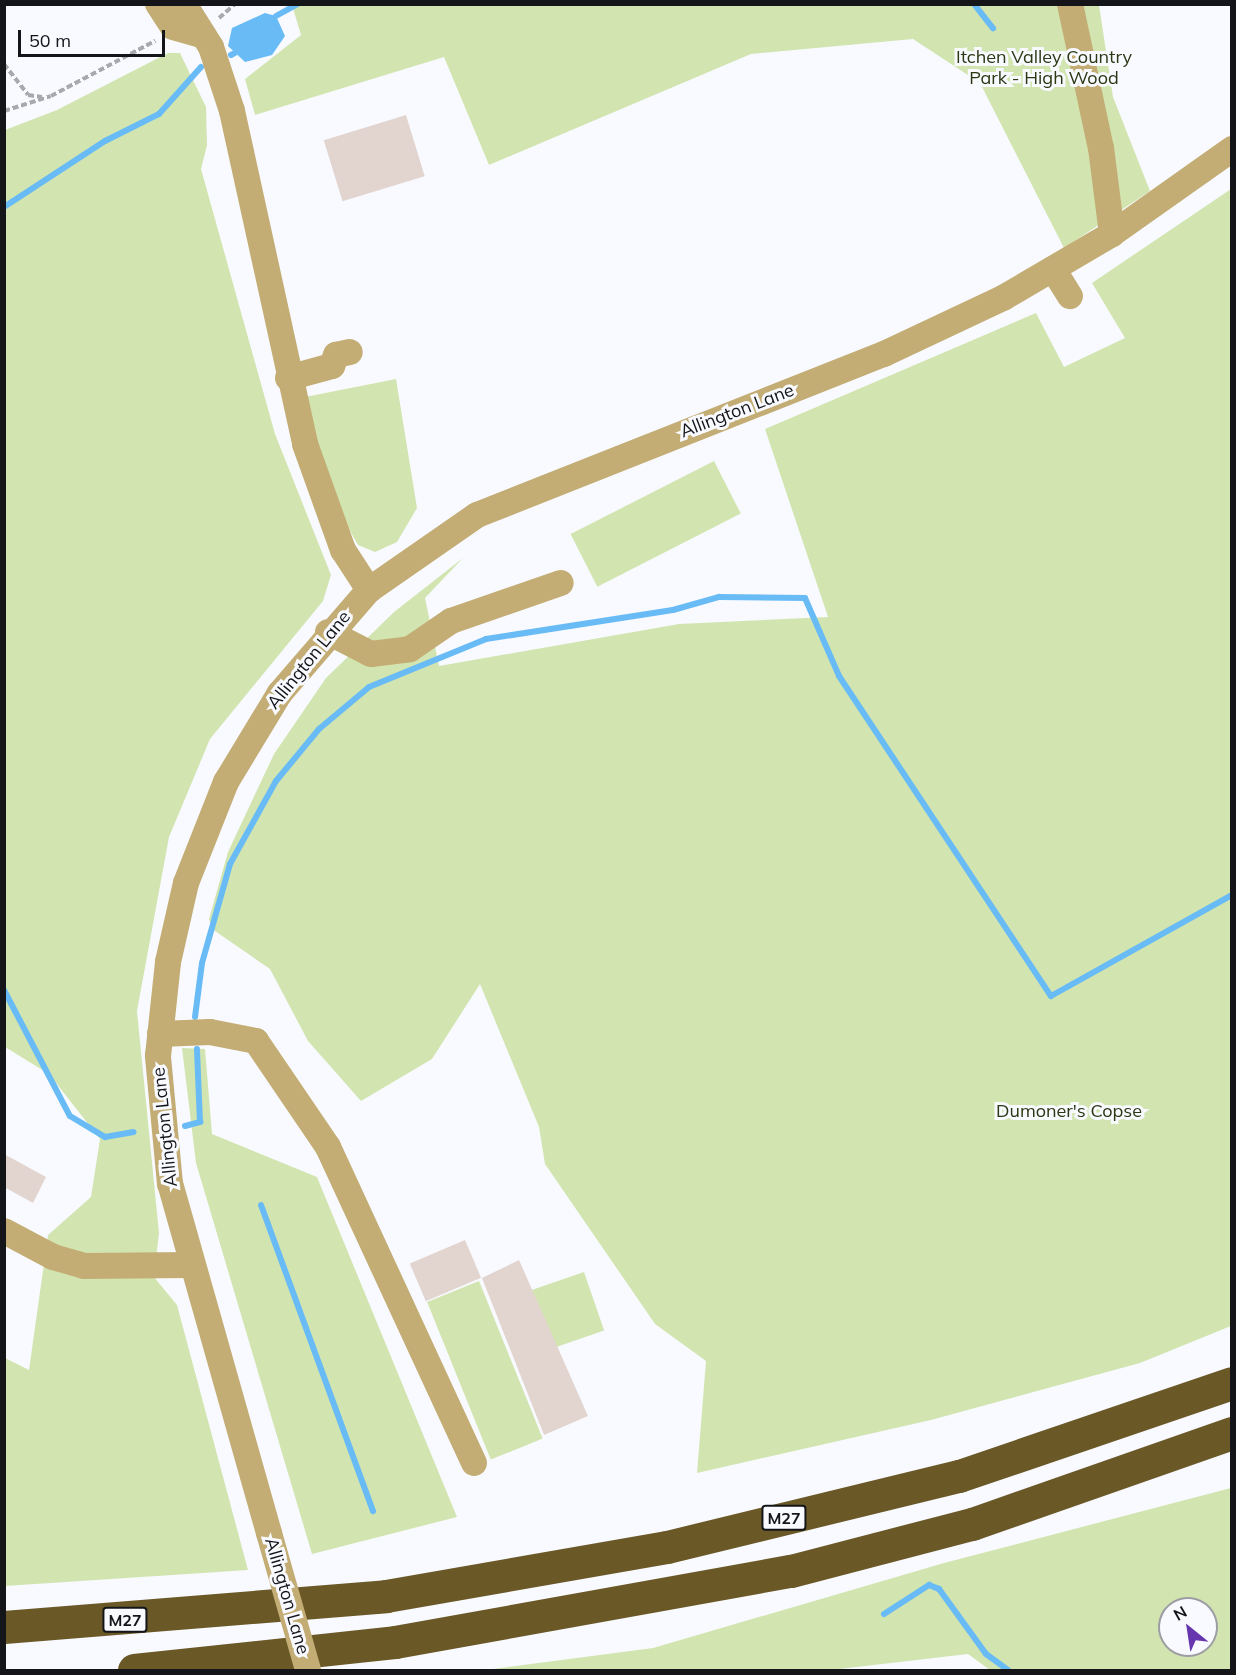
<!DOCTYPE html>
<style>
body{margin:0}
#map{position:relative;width:1236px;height:1675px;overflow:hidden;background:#f8faff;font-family:Mulish,sans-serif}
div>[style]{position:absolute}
.green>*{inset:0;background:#d2e5b1;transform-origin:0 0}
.water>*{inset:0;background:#69bbf5}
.stream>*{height:6px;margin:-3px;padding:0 3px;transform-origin:3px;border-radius:3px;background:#69bbf5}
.building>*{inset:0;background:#e2d5d0;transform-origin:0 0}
.path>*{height:4px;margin-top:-2px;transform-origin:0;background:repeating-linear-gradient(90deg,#a7a9ad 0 6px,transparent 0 9px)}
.minor>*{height:26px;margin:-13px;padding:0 13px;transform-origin:13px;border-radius:13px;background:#c3ad74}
.highway>*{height:33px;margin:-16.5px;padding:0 16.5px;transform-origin:16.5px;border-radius:16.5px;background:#6a5827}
.minor-bridge>*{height:26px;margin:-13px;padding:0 13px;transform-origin:13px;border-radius:13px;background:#c3ad74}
span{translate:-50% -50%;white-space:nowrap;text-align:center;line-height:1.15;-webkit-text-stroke:6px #f8faff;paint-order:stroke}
.shield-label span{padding:2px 4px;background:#f8faff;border:2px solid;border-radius:4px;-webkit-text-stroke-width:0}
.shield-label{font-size:16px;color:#141519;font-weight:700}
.park-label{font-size:18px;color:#2c3713}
.street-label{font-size:18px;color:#141519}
.frame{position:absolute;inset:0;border:6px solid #141519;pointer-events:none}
.north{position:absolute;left:1158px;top:1597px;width:60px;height:60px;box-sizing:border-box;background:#f8faff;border:2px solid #9d9ea3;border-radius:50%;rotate:330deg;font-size:16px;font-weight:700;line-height:24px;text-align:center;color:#141519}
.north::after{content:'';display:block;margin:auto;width:21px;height:27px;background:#6536ad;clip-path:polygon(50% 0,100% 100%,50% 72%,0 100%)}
.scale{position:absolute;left:18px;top:30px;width:147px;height:27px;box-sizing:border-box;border:3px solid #141519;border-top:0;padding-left:8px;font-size:18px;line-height:21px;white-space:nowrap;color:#141519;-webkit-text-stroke:4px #f8faff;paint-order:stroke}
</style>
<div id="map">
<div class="green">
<i style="clip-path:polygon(292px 5px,1099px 5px,1113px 97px,1150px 191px,1064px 248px,980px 83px,913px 39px,751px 54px,489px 165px,444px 57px,255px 115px,245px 79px,301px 35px)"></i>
<i style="clip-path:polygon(168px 53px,180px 53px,206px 107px,207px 145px,201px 169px,275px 434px,331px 575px,323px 601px,210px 739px,169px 837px,137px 1011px,159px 1233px,154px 1277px,177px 1305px,248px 1570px,5px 1586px,5px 1358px,29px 1370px,48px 1235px,91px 1197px,100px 1139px,49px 1074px,5px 1047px,5px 130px,57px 110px)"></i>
<i style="clip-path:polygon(1231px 189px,1231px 1326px,1140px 1363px,931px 1420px,697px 1473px,706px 1361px,655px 1324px,545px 1164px,539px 1127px,480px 984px,432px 1059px,361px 1101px,308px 1041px,270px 969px,212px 929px,209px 919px,228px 852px,274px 754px,326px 678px,394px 612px,463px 558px,425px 598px,439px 666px,679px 624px,828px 617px,765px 429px,1036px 313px,1064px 367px,1125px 338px,1092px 283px)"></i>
<i style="clip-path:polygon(396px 379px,417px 508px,397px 542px,375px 552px,358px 545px,340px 513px,300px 398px)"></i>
<i style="left:714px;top:461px;width:59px;height:161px;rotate:63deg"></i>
<i style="clip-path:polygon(182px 1048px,205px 1049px,212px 1134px,317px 1177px,457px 1517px,312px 1554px,196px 1163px)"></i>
<i style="left:584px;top:1272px;width:62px;height:56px;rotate:71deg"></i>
<i style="left:479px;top:1281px;width:170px;height:56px;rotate:68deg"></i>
<i style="clip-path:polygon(evenodd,1231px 1488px,1231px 1670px,990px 1670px,968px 1654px,831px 1670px,486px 1670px,653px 1648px,944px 1563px,1231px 1488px,1170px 1609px,1206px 1609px,1206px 1645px,1170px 1645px,1170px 1609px)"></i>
</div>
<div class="water">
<i style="clip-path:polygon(265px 13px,276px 16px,285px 36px,272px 55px,245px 62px,228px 46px,232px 28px)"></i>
</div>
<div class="stream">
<i style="left:974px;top:4px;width:31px;rotate:52deg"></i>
<i style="left:276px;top:16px;width:25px;rotate:-29deg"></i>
<i style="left:231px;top:55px;width:4px;rotate:-27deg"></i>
<i style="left:4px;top:207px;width:121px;rotate:-33.2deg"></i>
<i style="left:105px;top:141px;width:60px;rotate:-26.6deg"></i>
<i style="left:159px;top:114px;width:63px;rotate:-48.2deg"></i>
<i style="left:4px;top:990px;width:142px;rotate:62.4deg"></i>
<i style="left:70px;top:1116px;width:41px;rotate:31deg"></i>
<i style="left:105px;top:1137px;width:29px;rotate:-10deg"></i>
<i style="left:195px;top:1017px;width:54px;rotate:-82.6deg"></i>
<i style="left:202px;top:963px;width:103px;rotate:-74.2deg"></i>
<i style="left:230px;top:864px;width:95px;rotate:-61deg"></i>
<i style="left:276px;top:781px;width:67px;rotate:-50.4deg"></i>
<i style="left:319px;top:729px;width:65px;rotate:-40deg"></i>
<i style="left:369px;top:687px;width:126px;rotate:-22.3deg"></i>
<i style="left:486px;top:639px;width:189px;rotate:-8.8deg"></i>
<i style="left:673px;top:610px;width:48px;rotate:-15.8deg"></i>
<i style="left:719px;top:597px;width:86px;rotate:0.7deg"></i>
<i style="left:805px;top:598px;width:85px;rotate:66.4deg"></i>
<i style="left:839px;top:676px;width:384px;rotate:56.5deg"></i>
<i style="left:1051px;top:996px;width:207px;rotate:-29.2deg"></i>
<i style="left:185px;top:1126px;width:16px;rotate:-15deg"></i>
<i style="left:200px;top:1122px;width:73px;rotate:-92.4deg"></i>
<i style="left:261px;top:1205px;width:326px;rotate:69.9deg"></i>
<i style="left:884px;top:1614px;width:54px;rotate:-32.8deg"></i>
<i style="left:929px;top:1585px;width:11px;rotate:22deg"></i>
<i style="left:939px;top:1589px;width:80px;rotate:54.1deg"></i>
<i style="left:986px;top:1654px;width:27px;rotate:36deg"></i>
</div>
<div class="building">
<i style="left:406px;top:115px;width:64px;height:86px;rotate:73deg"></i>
<i style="clip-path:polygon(4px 1154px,46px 1177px,33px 1203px,4px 1187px)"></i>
<i style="left:465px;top:1240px;width:41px;height:60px;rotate:67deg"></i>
<i style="clip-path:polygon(519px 1260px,588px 1416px,544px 1435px,482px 1278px)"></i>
</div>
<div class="path">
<i style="left:219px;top:18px;width:21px;rotate:-41deg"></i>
<i style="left:4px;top:64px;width:39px;rotate:52deg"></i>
<i style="left:28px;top:95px;width:14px;rotate:8deg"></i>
<i style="left:4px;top:111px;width:49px;rotate:-17.7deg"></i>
<i style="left:51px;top:96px;width:118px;rotate:-27.9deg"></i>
</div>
<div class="minor">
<i style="left:158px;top:4px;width:27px;rotate:57deg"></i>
<i style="left:173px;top:27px;width:32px;rotate:16deg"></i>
<i style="left:184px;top:4px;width:51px;rotate:57.9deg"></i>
<i style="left:211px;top:47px;width:67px;rotate:71.8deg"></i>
<i style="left:232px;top:111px;width:341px;rotate:77.6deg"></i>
<i style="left:305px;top:444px;width:113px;rotate:70.3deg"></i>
<i style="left:343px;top:550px;width:48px;rotate:57deg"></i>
<i style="left:1070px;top:4px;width:147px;rotate:77.9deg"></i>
<i style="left:1101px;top:148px;width:87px;rotate:82.7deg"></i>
<i style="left:1053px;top:269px;width:32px;rotate:58deg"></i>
<i style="left:288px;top:378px;width:46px;rotate:-15.3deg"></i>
<i style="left:332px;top:366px;width:12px;rotate:-70deg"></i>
<i style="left:336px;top:355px;width:14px;rotate:-12deg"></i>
<i style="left:328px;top:632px;width:48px;rotate:27.1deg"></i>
<i style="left:371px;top:654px;width:39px;rotate:-7deg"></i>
<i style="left:410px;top:649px;width:50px;rotate:-34.3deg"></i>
<i style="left:451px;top:621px;width:116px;rotate:-19.1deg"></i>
<i style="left:160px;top:1034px;width:50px;rotate:-2.3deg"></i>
<i style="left:210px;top:1032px;width:47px;rotate:11.1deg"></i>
<i style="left:256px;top:1041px;width:128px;rotate:55.8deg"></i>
<i style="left:328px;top:1147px;width:348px;rotate:65.2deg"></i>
<i style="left:4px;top:1231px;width:55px;rotate:28deg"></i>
<i style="left:53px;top:1257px;width:32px;rotate:16deg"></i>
<i style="left:84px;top:1266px;width:106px;rotate:-0.5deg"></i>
<i style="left:269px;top:1533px;width:363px;rotate:-105.8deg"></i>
<i style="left:170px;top:1184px;width:129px;rotate:-95.4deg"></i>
<i style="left:158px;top:1056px;width:95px;rotate:-83.9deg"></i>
<i style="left:168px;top:962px;width:81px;rotate:-77.2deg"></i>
<i style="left:186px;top:883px;width:109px;rotate:-68.4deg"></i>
<i style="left:226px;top:782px;width:104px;rotate:-58.8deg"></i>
<i style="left:280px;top:693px;width:136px;rotate:-49.2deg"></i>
<i style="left:369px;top:590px;width:131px;rotate:-34.8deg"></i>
<i style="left:477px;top:515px;width:438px;rotate:-21.6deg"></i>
<i style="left:884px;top:354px;width:132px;rotate:-25.2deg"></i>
<i style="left:1003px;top:298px;width:126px;rotate:-30.4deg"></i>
<i style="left:1112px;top:234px;width:147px;rotate:-35.3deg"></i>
</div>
<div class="highway">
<i style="left:4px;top:1627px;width:383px;rotate:-4.6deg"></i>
<i style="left:386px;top:1596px;width:285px;rotate:-9.9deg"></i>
<i style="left:667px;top:1547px;width:301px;rotate:-13.7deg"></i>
<i style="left:959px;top:1476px;width:288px;rotate:-18.8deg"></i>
<i style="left:134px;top:1670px;width:262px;rotate:-6.1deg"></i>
<i style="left:395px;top:1642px;width:402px;rotate:-10.2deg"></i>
<i style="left:791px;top:1571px;width:187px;rotate:-14.6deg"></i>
<i style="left:972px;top:1524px;width:275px;rotate:-19.3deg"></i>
</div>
<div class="minor-bridge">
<i style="left:269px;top:1533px;width:142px;rotate:74.1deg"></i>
</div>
<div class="shield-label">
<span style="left:784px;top:1518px">M27</span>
<span style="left:125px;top:1620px">M27</span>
</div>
<div class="park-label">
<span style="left:1044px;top:68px">Itchen Valley Country<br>Park - High Wood</span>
<span style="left:1069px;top:1111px">Dumoner's Copse</span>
</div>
<div class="street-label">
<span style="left:737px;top:411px;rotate:-21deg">Allington Lane</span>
<span style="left:309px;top:660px;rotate:-51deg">Allington Lane</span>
<span style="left:165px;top:1127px;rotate:-96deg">Allington Lane</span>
<span style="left:287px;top:1596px;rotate:74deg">Allington Lane</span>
</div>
<div class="frame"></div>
<div class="north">N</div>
<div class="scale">50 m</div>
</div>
